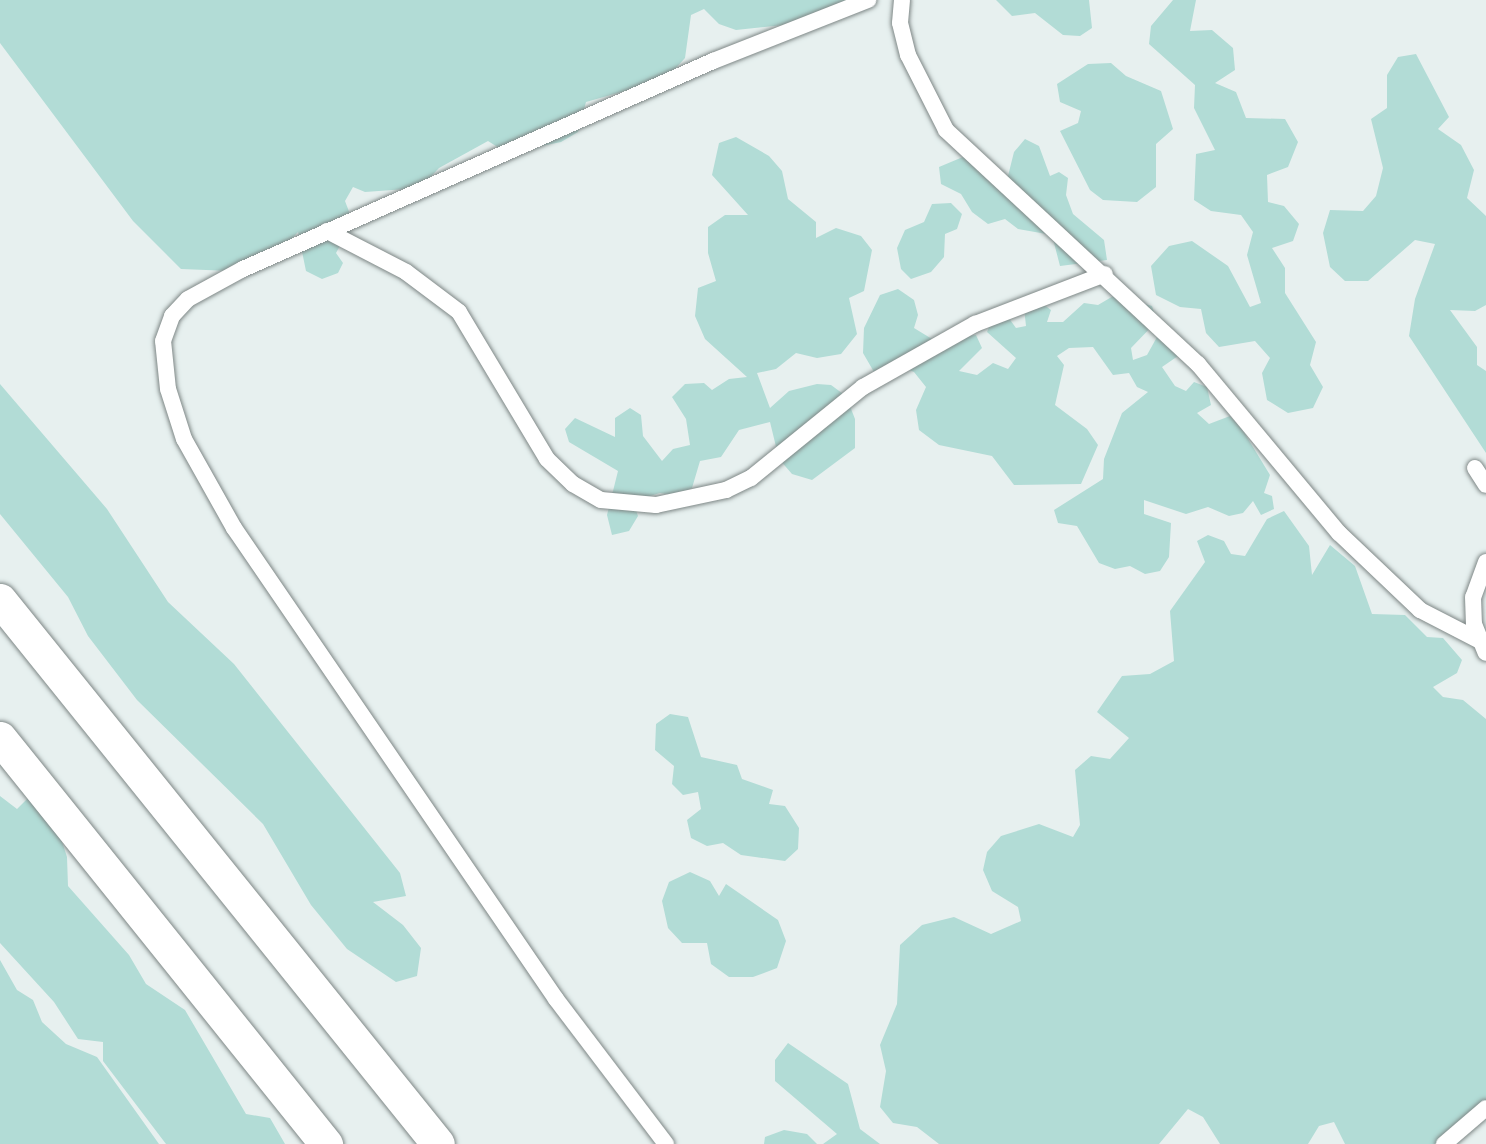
<!DOCTYPE html>
<style>
body{margin:0}
#map{position:relative;width:1486px;height:1144px;overflow:hidden;background:#e7f0ef;font-family:"Crimson Pro",serif}
div>[style]{position:absolute}
.green>*{inset:0;background:#b2dcd6}
.roads{filter:drop-shadow(0 0 2px #7e8786) drop-shadow(0 0 2px #7e8786)}
.lane>*{height:16px;margin:-8px;padding:0 8px;transform-origin:8px;border-radius:8px;background:#fff}
.highway>*{height:33px;margin:-16.5px;padding:0 16.5px;transform-origin:16.5px;border-radius:16.5px;background:#fff}
span{translate:-50% -50%;white-space:nowrap;text-align:center;line-height:1.15;-webkit-text-stroke:6px #f4fefc;paint-order:stroke}
</style>
<div id="map">
<div class="green">
<i style="clip-path:polygon(0 0,872px 0,784px 25px,736px 30px,719px 24px,704px 9px,691px 15px,685px 58px,675px 69px,632px 89px,586px 102px,578px 132px,561px 142px,507px 153px,488px 141px,439px 168px,420px 188px,365px 192px,353px 187px,345px 201px,353px 222px,336px 253px,343px 263px,338px 273px,322px 279px,306px 271px,298px 232px,286px 245px,231px 271px,181px 269px,133px 221px,0 43px)"></i>
<i style="clip-path:polygon(996px 0,1089px 0,1092px 28px,1080px 36px,1063px 35px,1035px 13px,1012px 16px)"></i>
<i style="clip-path:polygon(1173px 0,1196px 0,1190px 31px,1212px 30px,1233px 48px,1235px 70px,1215px 83px,1236px 92px,1246px 118px,1285px 119px,1298px 142px,1288px 167px,1267px 175px,1268px 202px,1284px 206px,1299px 224px,1293px 241px,1272px 248px,1285px 268px,1285px 293px,1316px 342px,1310px 365px,1323px 387px,1313px 408px,1288px 413px,1267px 400px,1262px 373px,1270px 358px,1255px 341px,1219px 347px,1206px 333px,1201px 309px,1180px 307px,1156px 295px,1151px 266px,1169px 246px,1192px 241px,1228px 266px,1250px 307px,1261px 303px,1247px 255px,1253px 232px,1241px 215px,1211px 211px,1194px 200px,1196px 154px,1215px 150px,1194px 108px,1195px 85px,1149px 44px,1151px 26px)"></i>
<i style="clip-path:polygon(1416px 54px,1449px 117px,1438px 129px,1461px 145px,1474px 170px,1467px 198px,1486px 216px,1486px 305px,1475px 311px,1450px 310px,1477px 347px,1477px 365px,1486px 371px,1486px 453px,1409px 336px,1415px 299px,1435px 244px,1415px 240px,1368px 281px,1345px 281px,1330px 267px,1323px 233px,1330px 210px,1363px 211px,1376px 196px,1383px 168px,1371px 119px,1387px 108px,1387px 75px,1398px 57px)"></i>
<i style="clip-path:polygon(1111px 63px,1126px 76px,1161px 91px,1173px 129px,1156px 144px,1156px 187px,1137px 202px,1103px 200px,1090px 190px,1060px 131px,1078px 123px,1081px 111px,1060px 102px,1057px 84px,1088px 64px)"></i>
<i style="clip-path:polygon(736px 137px,769px 156px,782px 171px,788px 199px,816px 222px,816px 238px,836px 228px,861px 236px,872px 250px,864px 291px,849px 298px,857px 334px,841px 354px,817px 358px,796px 353px,776px 369px,757px 373px,770px 408px,789px 391px,817px 384px,831px 385px,846px 396px,855px 419px,855px 448px,812px 480px,792px 474px,779px 459px,770px 422px,739px 430px,721px 457px,700px 461px,692px 488px,678px 496px,660px 493px,633px 501px,638px 516px,629px 531px,612px 535px,607px 515px,618px 471px,569px 442px,565px 429px,575px 418px,615px 437px,615px 418px,630px 408px,641px 415px,643px 436px,662px 461px,673px 449px,690px 445px,686px 419px,672px 397px,685px 384px,704px 383px,712px 390px,729px 379px,747px 377px,705px 339px,695px 316px,698px 288px,716px 281px,708px 253px,708px 227px,725px 215px,748px 215px,712px 175px,719px 143px)"></i>
<i style="clip-path:polygon(1025px 139px,1039px 146px,1050px 176px,1059px 172px,1068px 178px,1066px 195px,1073px 214px,1104px 240px,1107px 260px,1060px 266px,1052px 235px,1018px 229px,1005px 219px,988px 224px,972px 212px,961px 194px,941px 184px,939px 167px,970px 154px,991px 174px,1008px 176px,1014px 152px)"></i>
<i style="clip-path:polygon(951px 203px,962px 214px,957px 229px,945px 234px,944px 257px,931px 272px,911px 279px,901px 269px,897px 248px,905px 230px,924px 222px,932px 204px)"></i>
<i style="clip-path:polygon(898px 289px,914px 300px,918px 315px,914px 328px,932px 339px,976px 335px,982px 348px,959px 371px,977px 375px,993px 363px,1008px 369px,1016px 358px,987px 332px,992px 320px,1008px 317px,1016px 328px,1026px 326px,1024px 308px,1039px 301px,1051px 310px,1047px 322px,1063px 322px,1084px 303px,1098px 305px,1115px 295px,1152px 306px,1157px 321px,1131px 348px,1133px 360px,1147px 355px,1157px 337px,1175px 335px,1178px 356px,1162px 367px,1175px 386px,1186px 391px,1194px 382px,1207px 387px,1211px 405px,1197px 413px,1209px 424px,1230px 416px,1242px 429px,1270px 475px,1264px 493px,1272px 496px,1274px 509px,1261px 515px,1253px 501px,1243px 513px,1229px 516px,1208px 507px,1186px 514px,1144px 500px,1144px 514px,1171px 523px,1169px 557px,1160px 571px,1145px 574px,1130px 566px,1115px 569px,1099px 563px,1077px 526px,1058px 523px,1054px 510px,1103px 479px,1104px 459px,1122px 413px,1148px 392px,1137px 387px,1129px 373px,1113px 375px,1093px 347px,1069px 348px,1057px 356px,1064px 365px,1055px 405px,1087px 429px,1098px 445px,1081px 484px,1014px 485px,992px 456px,939px 445px,919px 430px,916px 410px,926px 387px,914px 372px,899px 366px,874px 372px,863px 353px,864px 328px,880px 295px)"></i>
<i style="clip-path:polygon(0 384px,107px 509px,168px 602px,234px 664px,400px 873px,406px 896px,373px 902px,403px 925px,421px 948px,417px 976px,396px 982px,347px 949px,311px 905px,263px 824px,137px 700px,88px 636px,68px 597px,0 514px)"></i>
<i style="clip-path:polygon(1284px 511px,1309px 546px,1312px 575px,1330px 545px,1355px 566px,1372px 614px,1405px 615px,1427px 637px,1443px 638px,1462px 660px,1457px 673px,1433px 687px,1443px 697px,1463px 700px,1486px 719px,1486px 1118px,1438px 1144px,1345px 1144px,1334px 1122px,1319px 1126px,1308px 1144px,1220px 1144px,1203px 1117px,1188px 1109px,1159px 1144px,939px 1144px,917px 1127px,893px 1123px,880px 1107px,886px 1071px,880px 1045px,897px 1004px,900px 945px,922px 925px,954px 917px,991px 934px,1021px 921px,1018px 907px,992px 891px,983px 870px,987px 852px,1001px 836px,1039px 824px,1073px 837px,1080px 825px,1075px 770px,1091px 756px,1110px 759px,1129px 738px,1097px 712px,1122px 676px,1150px 674px,1174px 661px,1170px 611px,1205px 562px,1197px 541px,1208px 535px,1224px 541px,1231px 554px,1245px 556px,1267px 519px)"></i>
<i style="clip-path:polygon(670px 714px,688px 717px,701px 757px,737px 765px,742px 779px,773px 790px,769px 804px,785px 806px,799px 828px,798px 849px,785px 861px,741px 855px,723px 843px,707px 846px,691px 838px,687px 820px,701px 809px,698px 792px,683px 795px,672px 784px,674px 766px,655px 750px,656px 724px)"></i>
<i style="clip-path:polygon(31px 795px,58px 829px,67px 857px,68px 886px,129px 955px,146px 984px,185px 1010px,246px 1114px,270px 1118px,285px 1144px,166px 1144px,103px 1061px,103px 1042px,78px 1039px,54px 1002px,0 943px,0 796px,17px 809px)"></i>
<i style="clip-path:polygon(690px 872px,710px 881px,719px 896px,726px 884px,778px 920px,786px 941px,777px 968px,753px 977px,729px 977px,711px 964px,707px 943px,682px 943px,668px 928px,662px 901px,669px 882px)"></i>
<i style="clip-path:polygon(0 960px,17px 990px,33px 1000px,42px 1022px,66px 1044px,97px 1057px,159px 1144px,0 1144px)"></i>
<i style="clip-path:polygon(788px 1043px,848px 1084px,860px 1129px,880px 1144px,823px 1144px,837px 1134px,775px 1081px,775px 1060px)"></i>
<i style="clip-path:polygon(784px 1130px,807px 1134px,817px 1144px,764px 1144px,765px 1137px)"></i>
</div>
<div class="roads">
<div class="lane">
<i style="left:902px;top:0;width:23px;rotate:95deg"></i>
<i style="left:900px;top:23px;width:33px;rotate:76deg"></i>
<i style="left:908px;top:55px;width:84px;rotate:63.1deg"></i>
<i style="left:946px;top:130px;width:344px;rotate:42.9deg"></i>
<i style="left:1198px;top:364px;width:220px;rotate:50.2deg"></i>
<i style="left:1339px;top:533px;width:112px;rotate:43.5deg"></i>
<i style="left:1420px;top:610px;width:68px;rotate:27.3deg"></i>
<i style="left:327px;top:231px;width:89px;rotate:27.4deg"></i>
<i style="left:406px;top:272px;width:66px;rotate:37deg"></i>
<i style="left:459px;top:312px;width:171px;rotate:59.1deg"></i>
<i style="left:547px;top:459px;width:36px;rotate:44deg"></i>
<i style="left:573px;top:484px;width:32px;rotate:30deg"></i>
<i style="left:601px;top:500px;width:55px;rotate:5.2deg"></i>
<i style="left:656px;top:505px;width:72px;rotate:-12.1deg"></i>
<i style="left:726px;top:490px;width:28px;rotate:-26deg"></i>
<i style="left:751px;top:478px;width:144px;rotate:-39.1deg"></i>
<i style="left:863px;top:387px;width:129px;rotate:-29.4deg"></i>
<i style="left:975px;top:324px;width:139px;rotate:-21deg"></i>
<i style="left:1475px;top:468px;width:20px;rotate:57deg"></i>
<i style="left:1486px;top:562px;width:37px;rotate:110deg"></i>
<i style="left:1473px;top:597px;width:27px;rotate:88deg"></i>
<i style="left:1474px;top:624px;width:31px;rotate:68deg"></i>
<i style="left:666px;top:1144px;width:182px;rotate:-127.2deg"></i>
<i style="left:556px;top:999px;width:571px;rotate:-124.36deg"></i>
<i style="left:234px;top:528px;width:102px;rotate:-119.3deg"></i>
<i style="left:184px;top:439px;width:52px;rotate:-107.7deg"></i>
<i style="left:168px;top:389px;width:48px;rotate:-95.9deg"></i>
<i style="left:163px;top:341px;width:27px;rotate:-70deg"></i>
<i style="left:172px;top:316px;width:23px;rotate:-47deg"></i>
<i style="left:188px;top:299px;width:63px;rotate:-28.6deg"></i>
<i style="left:243px;top:269px;width:514px;rotate:-23.87deg"></i>
<i style="left:713px;top:61px;width:167px;rotate:-21.5deg"></i>
<i style="left:1444px;top:1144px;width:55px;rotate:-40.6deg"></i>
</div>
<div class="highway">
<i style="left:0;top:600px;width:698px;rotate:51.16deg"></i>
<i style="left:0;top:738px;width:521px;rotate:51.24deg"></i>
</div>
</div>
</div>
